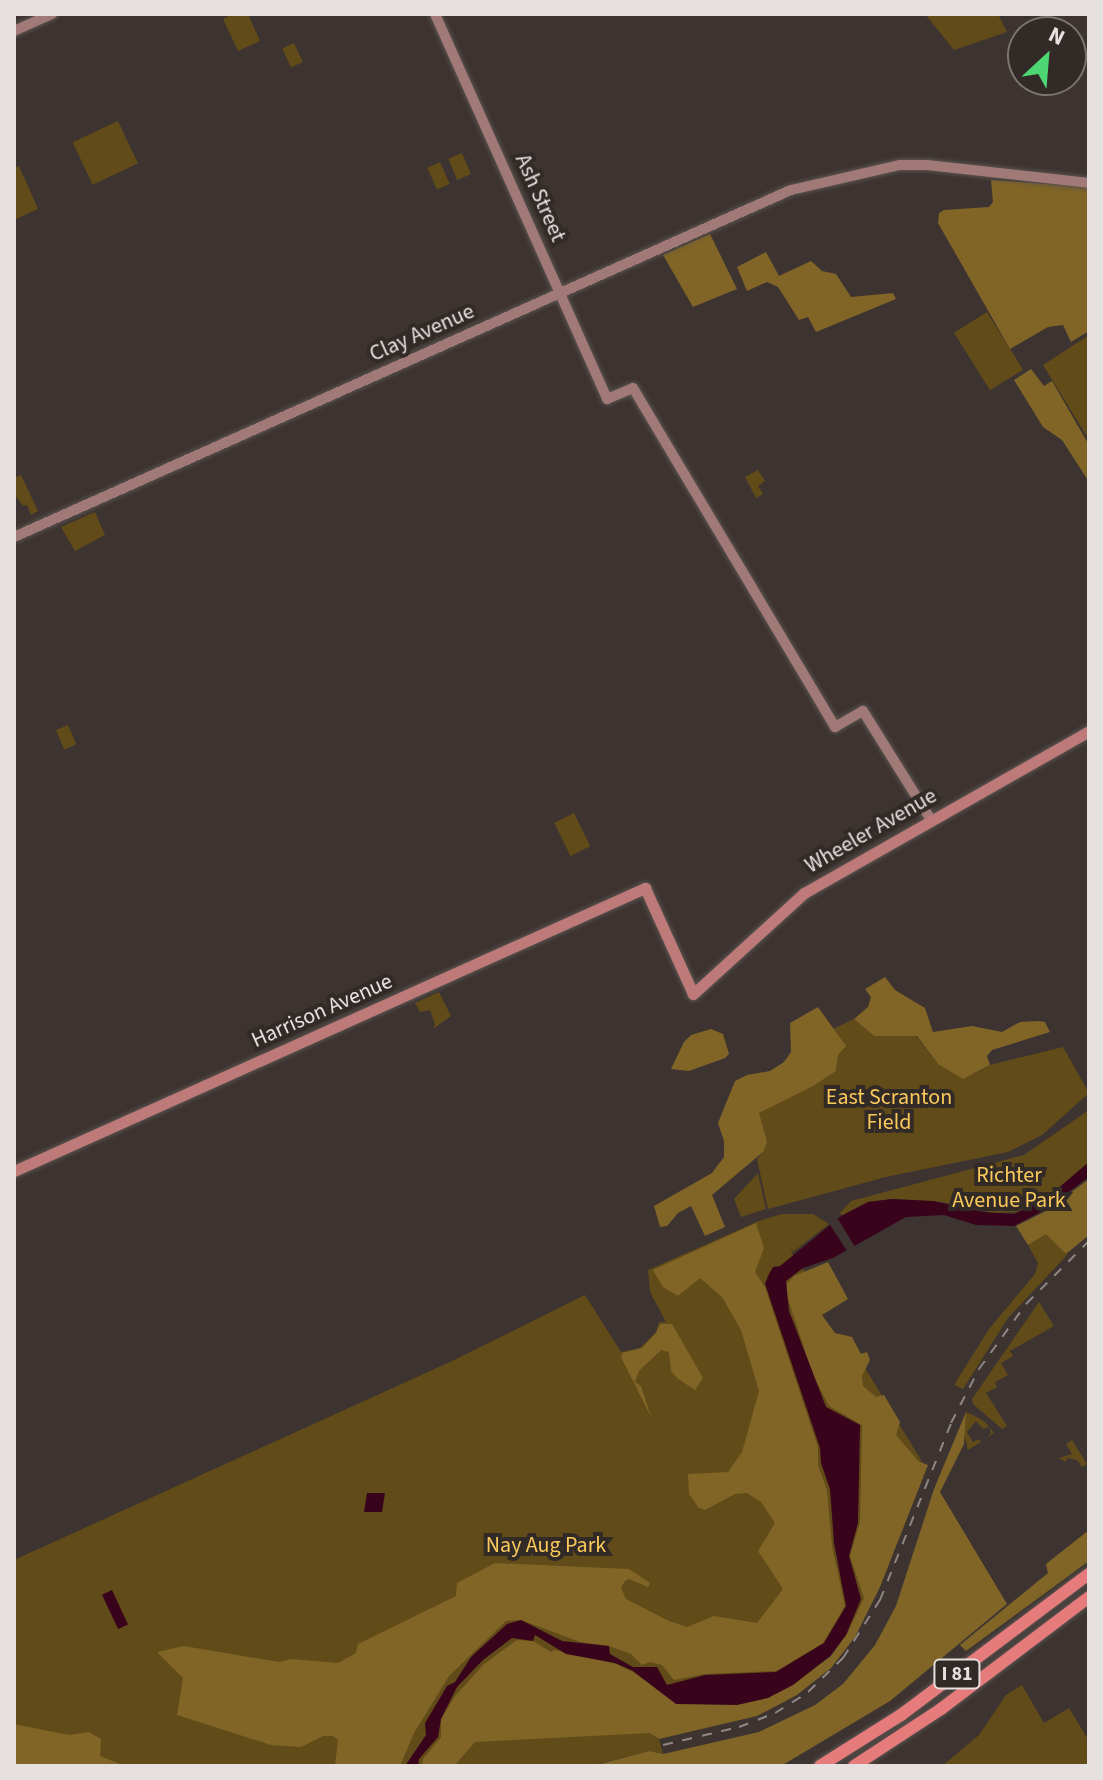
<!DOCTYPE html>
<style>
body{margin:0}
#map{position:relative;width:1103px;height:1780px;overflow:hidden;background:#3d3431;font-family:"Source Sans 3",sans-serif}
div>[style]{position:absolute}
.green>*{inset:0;background:#614b18;transform-origin:0 0}
.forest>*{inset:0;background:#806527}
.water>*{inset:0;background:#3a031c;transform-origin:0 0}
.pier>*{inset:0;background:#3d3431}
.roads{filter:drop-shadow(0 0 2px #5a534f) drop-shadow(0 0 2px #5a534f)}
.secondary>*{height:10px;margin:-5px;padding:0 5px;transform-origin:5px;border-radius:5px;background:#a17977}
.primary>*{height:11px;margin:-5.5px;padding:0 5.5px;transform-origin:5.5px;border-radius:5.5px;background:#be7a79}
.highway>*{height:12px;margin:-6px;padding:0 6px;transform-origin:6px;border-radius:6px;background:#e67b7c}
.rail>*{height:2px;margin-top:-1px;transform-origin:0;background:repeating-linear-gradient(90deg,#8e8784 0 10px,transparent 0 20px)}
span{translate:-50% -50%;white-space:nowrap;text-align:center;line-height:1.15;-webkit-text-stroke:8px #322a27;paint-order:stroke}
.shield-label span{padding:2px 6px;background:#322a27;border:2px solid;border-radius:6px;-webkit-text-stroke-width:0}
.shield-label{font-size:20px;color:#e6e0de;font-weight:700}
.street-label{font-size:22px;color:#e6e0de}
.park-label{font-size:22px;color:#fac95a}
.frame{position:absolute;inset:0;border:16px solid #e6e0de;pointer-events:none}
.north{position:absolute;left:1007px;top:16px;width:80px;height:80px;box-sizing:border-box;background:#322a27;border:2px solid #7a7370;border-radius:50%;rotate:26deg;font-size:22px;font-weight:700;line-height:32px;text-align:center;color:#e6e0de}
.north::after{content:'';display:block;margin:auto;width:28px;height:36px;background:#4ed675;clip-path:polygon(50% 0,100% 100%,50% 72%,0 100%)}
</style>
<div id="map">
<div class="green">
<i style="clip-path:polygon(233px 14px,248px 14px,260px 41px,238px 51px,223px 19px)"></i>
<i style="clip-path:polygon(925px 14px,998px 14px,1007px 32px,954px 50px)"></i>
<i style="left:294px;top:43px;width:21px;height:13px;rotate:65deg"></i>
<i style="left:118px;top:121px;width:47px;height:50px;rotate:65deg"></i>
<i style="left:462px;top:153px;width:23px;height:15px;rotate:67deg"></i>
<i style="left:440px;top:162px;width:24px;height:14px;rotate:66deg"></i>
<i style="clip-path:polygon(19px 166px,38px 209px,14px 220px,14px 168px)"></i>
<i style="left:987px;top:312px;width:68px;height:39px;rotate:58deg"></i>
<i style="clip-path:polygon(1089px 335px,1089px 440px,1043px 365px)"></i>
<i style="clip-path:polygon(758px 470px,765px 481px,758px 486px,763px 494px,756px 498px,745px 477px)"></i>
<i style="clip-path:polygon(21px 475px,38px 511px,31px 515px,27px 505px,23px 506px,14px 494px,14px 478px)"></i>
<i style="clip-path:polygon(95px 512px,105px 535px,75px 551px,61px 527px)"></i>
<i style="left:68px;top:725px;width:21px;height:13px;rotate:67deg"></i>
<i style="left:574px;top:813px;width:37px;height:22px;rotate:64deg"></i>
<i style="clip-path:polygon(439px 992px,451px 1016px,433px 1029px,435px 1024px,430px 1010px,420px 1012px,415px 1003px)"></i>
<i style="clip-path:polygon(854px 1019px,874px 1036px,916px 1036px,938px 1064px,976px 1073px,990px 1065px,1063px 1047px,1089px 1093px,1042px 1135px,1008px 1152px,886px 1177px,768px 1209px,757px 1159px,763px 1152px,759px 1113px,836px 1071px,838px 1055px,845px 1046px,833px 1029px)"></i>
<i style="clip-path:polygon(1089px 1110px,1089px 1162px,1049px 1196px,1019px 1212px,993px 1213px,942px 1202px,892px 1199px,868px 1202px,843px 1216px,840px 1213px,851px 1201px,1024px 1155px)"></i>
<i style="clip-path:polygon(758px 1173px,766px 1209px,741px 1217px,734px 1199px)"></i>
<i style="clip-path:polygon(782px 1214px,813px 1214px,829px 1224px,793px 1252px,791px 1247px,792px 1253px,827px 1305px,808px 1316px,826px 1346px,845px 1335px,921px 1460px,873px 1585px,852px 1627px,817px 1669px,775px 1699px,654px 1736px,659px 1739px,663px 1754px,649px 1751px,589px 1766px,14px 1766px,14px 1560px,450px 1362px,585px 1295px,621px 1352px,640px 1348px,656px 1332px,659px 1322px,666px 1322px,650px 1292px,648px 1270px,759px 1221px)"></i>
<i style="clip-path:polygon(1046px 1233px,1067px 1255px,1008px 1318px,963px 1389px,954px 1385px,989px 1329px,1035px 1274px,1038px 1263px,1028px 1245px)"></i>
<i style="clip-path:polygon(1039px 1302px,1054px 1326px,1010px 1351px,1013px 1356px,1001px 1363px,1008px 1375px,995px 1382px,997px 1387px,986px 1393px,1007px 1426px,1002px 1429px,973px 1404px,972px 1399px)"></i>
<i style="clip-path:polygon(966px 1412px,977px 1417px,985px 1422px,994px 1433px,987px 1438px,991px 1433px,989px 1427px,983px 1429px,976px 1421px,967px 1432px,973px 1442px,979px 1439px,981px 1442px,968px 1450px,963px 1430px)"></i>
<i style="clip-path:polygon(1072px 1440px,1087px 1464px,1082px 1467px,1077px 1460px,1067px 1458px,1066px 1462px,1059px 1458px,1072px 1454px,1066px 1444px)"></i>
<i style="clip-path:polygon(1022px 1685px,1044px 1723px,1069px 1708px,1089px 1741px,1089px 1762px,1084px 1766px,942px 1766px,979px 1735px,1006px 1695px)"></i>
</div>
<div class="forest">
<i style="clip-path:polygon(991px 180px,1089px 187px,1089px 331px,1071px 342px,1063px 325px,1048px 327px,1010px 349px,938px 223px,939px 213px,944px 210px,989px 207px,993px 202px)"></i>
<i style="clip-path:polygon(710px 234px,737px 289px,693px 307px,663px 255px)"></i>
<i style="clip-path:polygon(766px 252px,779px 276px,811px 261px,822px 271px,836px 274px,851px 297px,893px 293px,896px 299px,816px 332px,808px 317px,799px 320px,778px 287px,767px 282px,747px 291px,737px 267px)"></i>
<i style="clip-path:polygon(1031px 369px,1044px 386px,1052px 381px,1089px 445px,1089px 482px,1062px 440px,1043px 427px,1014px 380px)"></i>
<i style="clip-path:polygon(885px 977px,895px 990px,925px 1008px,933px 1032px,972px 1026px,1002px 1032px,1020px 1022px,1039px 1021px,1045px 1022px,1050px 1032px,992px 1050px,987px 1056px,990px 1065px,963px 1079px,938px 1064px,917px 1036px,874px 1036px,854px 1019px,868px 1007px,871px 997px,865px 989px)"></i>
<i style="clip-path:polygon(818px 1007px,846px 1046px,838px 1055px,836px 1071px,813px 1086px,759px 1113px,767px 1142px,763px 1152px,712px 1195px,725px 1227px,705px 1236px,691px 1206px,678px 1213px,667px 1226px,660px 1227px,654px 1206px,712px 1173px,724px 1157px,724px 1141px,718px 1123px,735px 1081px,747px 1075px,770px 1071px,784px 1062px,791px 1052px,790px 1023px)"></i>
<i style="clip-path:polygon(711px 1029px,723px 1034px,729px 1054px,725px 1058px,689px 1071px,671px 1069px,684px 1042px,691px 1035px)"></i>
<i style="clip-path:polygon(1089px 1179px,1089px 1235px,1066px 1254px,1046px 1234px,1028px 1245px,1016px 1226px,1046px 1211px)"></i>
<i style="clip-path:polygon(756px 1223px,764px 1248px,755px 1272px,765px 1287px,818px 1447px,818px 1465px,827px 1490px,832px 1546px,845px 1606px,823px 1643px,776px 1671px,705px 1674px,674px 1680px,662px 1665px,650px 1662px,642px 1665px,631px 1654px,609px 1646px,580px 1642px,521px 1620px,506px 1621px,449px 1676px,414px 1733px,400px 1766px,335px 1766px,338px 1740px,333px 1736px,323px 1736px,301px 1747px,271px 1745px,177px 1715px,183px 1678px,157px 1652px,184px 1646px,279px 1662px,291px 1659px,338px 1663px,356px 1653px,358px 1644px,456px 1596px,457px 1583px,495px 1563px,629px 1569px,650px 1583px,648px 1587px,629px 1579px,625px 1581px,621px 1588px,626px 1599px,669px 1621px,687px 1627px,714px 1616px,757px 1623px,783px 1589px,758px 1551px,775px 1523px,761px 1502px,747px 1493px,735px 1494px,705px 1510px,699px 1508px,689px 1494px,688px 1474px,728px 1472px,742px 1452px,759px 1391px,741px 1330px,722px 1297px,700px 1278px,678px 1296px,663px 1287px,653px 1270px)"></i>
<i style="clip-path:polygon(828px 1262px,848px 1299px,822px 1315px,835px 1333px,852px 1337px,861px 1354px,867px 1352px,870px 1360px,862px 1376px,863px 1386px,876px 1397px,884px 1395px,900px 1422px,896px 1435px,918px 1461px,928px 1465px,880px 1587px,855px 1637px,831px 1668px,797px 1695px,757px 1716px,659px 1739px,650px 1733px,475px 1742px,454px 1766px,422px 1766px,423px 1759px,441px 1737px,441px 1719px,455px 1696px,484px 1664px,517px 1640px,533px 1641px,551px 1652px,555px 1650px,616px 1664px,633px 1672px,677px 1704px,793px 1685px,831px 1656px,848px 1632px,864px 1598px,850px 1556px,860px 1522px,862px 1425px,829px 1406px,813px 1375px,786px 1293px,787px 1284px,794px 1276px)"></i>
<i style="clip-path:polygon(660px 1324px,672px 1324px,703px 1378px,695px 1390px,677px 1378px,671px 1371px,669px 1352px,661px 1350px,639px 1371px,635px 1382px,641px 1386px,651px 1417px,621px 1357px,622px 1353px,642px 1348px,656px 1333px)"></i>
<i style="clip-path:polygon(966px 1412px,964px 1444px,940px 1492px,1007px 1604px,890px 1701px,781px 1766px,592px 1766px,649px 1751px,663px 1754px,759px 1732px,815px 1705px,843px 1684px,875px 1645px,896px 1606px,934px 1489px)"></i>
<i style="clip-path:polygon(1089px 1530px,1089px 1561px,966px 1651px,960px 1645px,1048px 1573px,1046px 1564px)"></i>
<i style="clip-path:polygon(14px 1724px,69px 1735px,89px 1732px,101px 1739px,100px 1756px,125px 1766px,14px 1766px)"></i>
</div>
<div class="water">
<i style="clip-path:polygon(1089px 1162px,1089px 1177px,1044px 1210px,1014px 1226px,976px 1225px,944px 1215px,906px 1217px,833px 1258px,803px 1268px,786px 1281px,789px 1311px,826px 1407px,860px 1425px,858px 1523px,849px 1556px,861px 1599px,846px 1635px,830px 1656px,793px 1685px,768px 1698px,737px 1705px,676px 1704px,633px 1671px,615px 1663px,566px 1654px,535px 1635px,533px 1641px,512px 1638px,483px 1660px,457px 1687px,441px 1719px,438px 1737px,419px 1759px,418px 1766px,405px 1766px,426px 1735px,425px 1723px,447px 1686px,455px 1682px,471px 1657px,507px 1624px,521px 1620px,562px 1641px,609px 1646px,610px 1654px,633px 1667px,657px 1667px,667px 1685px,705px 1675px,776px 1672px,824px 1643px,846px 1606px,834px 1543px,830px 1489px,821px 1463px,820px 1448px,765px 1284px,768px 1276px,773px 1267px,780px 1266px,841px 1216px,868px 1202px,892px 1199px,933px 1201px,983px 1212px,1014px 1214px,1049px 1196px)"></i>
<i style="clip-path:polygon(367px 1493px,385px 1493px,382px 1512px,364px 1512px)"></i>
<i style="left:112px;top:1590px;width:38px;height:11px;rotate:65deg"></i>
</div>
<div class="pier">
<i style="clip-path:polygon(838px 1219px,855px 1247px,847px 1251px,829px 1223px)"></i>
</div>
<div class="roads">
<div class="secondary">
<i style="left:435px;top:14px;width:422px;rotate:65.9deg"></i>
<i style="left:607px;top:399px;width:28px;rotate:-23deg"></i>
<i style="left:633px;top:388px;width:395px;rotate:59.2deg"></i>
<i style="left:835px;top:727px;width:32px;rotate:-30deg"></i>
<i style="left:863px;top:711px;width:128px;rotate:58deg"></i>
<i style="left:14px;top:31px;width:42px;rotate:-24.1deg"></i>
<i style="left:14px;top:537px;width:851px;rotate:-24.07deg"></i>
<i style="left:791px;top:190px;width:112px;rotate:-12.9deg"></i>
<i style="left:900px;top:165px;width:27px"></i>
<i style="left:927px;top:165px;width:163px;rotate:6.3deg"></i>
</div>
<div class="primary">
<i style="left:14px;top:1171px;width:692px;rotate:-24.16deg"></i>
<i style="left:645px;top:888px;width:116px;rotate:65.6deg"></i>
<i style="left:693px;top:994px;width:150px;rotate:-42.3deg"></i>
<i style="left:804px;top:893px;width:328px;rotate:-29.6deg"></i>
</div>
<div class="highway">
<i style="left:820px;top:1766px;width:96px;rotate:-32.2deg"></i>
<i style="left:901px;top:1715px;width:235px;rotate:-36.9deg"></i>
<i style="left:854px;top:1766px;width:104px;rotate:-33.2deg"></i>
<i style="left:941px;top:1709px;width:186px;rotate:-37.1deg"></i>
</div>
</div>
<div class="rail">
<i style="left:663px;top:1745px;width:78px;rotate:-13.3deg"></i>
<i style="left:739px;top:1727px;width:39px;rotate:-21deg"></i>
<i style="left:775px;top:1713px;width:39px;rotate:-32deg"></i>
<i style="left:808px;top:1692px;width:49px;rotate:-44.2deg"></i>
<i style="left:843px;top:1658px;width:69px;rotate:-57.5deg"></i>
<i style="left:880px;top:1600px;width:191px;rotate:-68.1deg"></i>
<i style="left:951px;top:1423px;width:61px;rotate:-62.6deg"></i>
<i style="left:979px;top:1369px;width:80px;rotate:-54.1deg"></i>
<i style="left:1026px;top:1304px;width:89px;rotate:-45deg"></i>
</div>
<div class="shield-label">
<span style="left:957px;top:1674px">I 81</span>
</div>
<div class="street-label">
<span style="left:540px;top:198px;rotate:66deg">Ash Street</span>
<span style="left:422px;top:333px;rotate:-24deg">Clay Avenue</span>
<span style="left:871px;top:831px;rotate:-30deg">Wheeler Avenue</span>
<span style="left:322px;top:1011px;rotate:-24deg">Harrison Avenue</span>
</div>
<div class="park-label">
<span style="left:889px;top:1110px">East Scranton<br>Field</span>
<span style="left:1009px;top:1188px">Richter<br>Avenue Park</span>
<span style="left:546px;top:1546px">Nay Aug Park</span>
</div>
<div class="frame"></div>
<div class="north">N</div>
</div>
